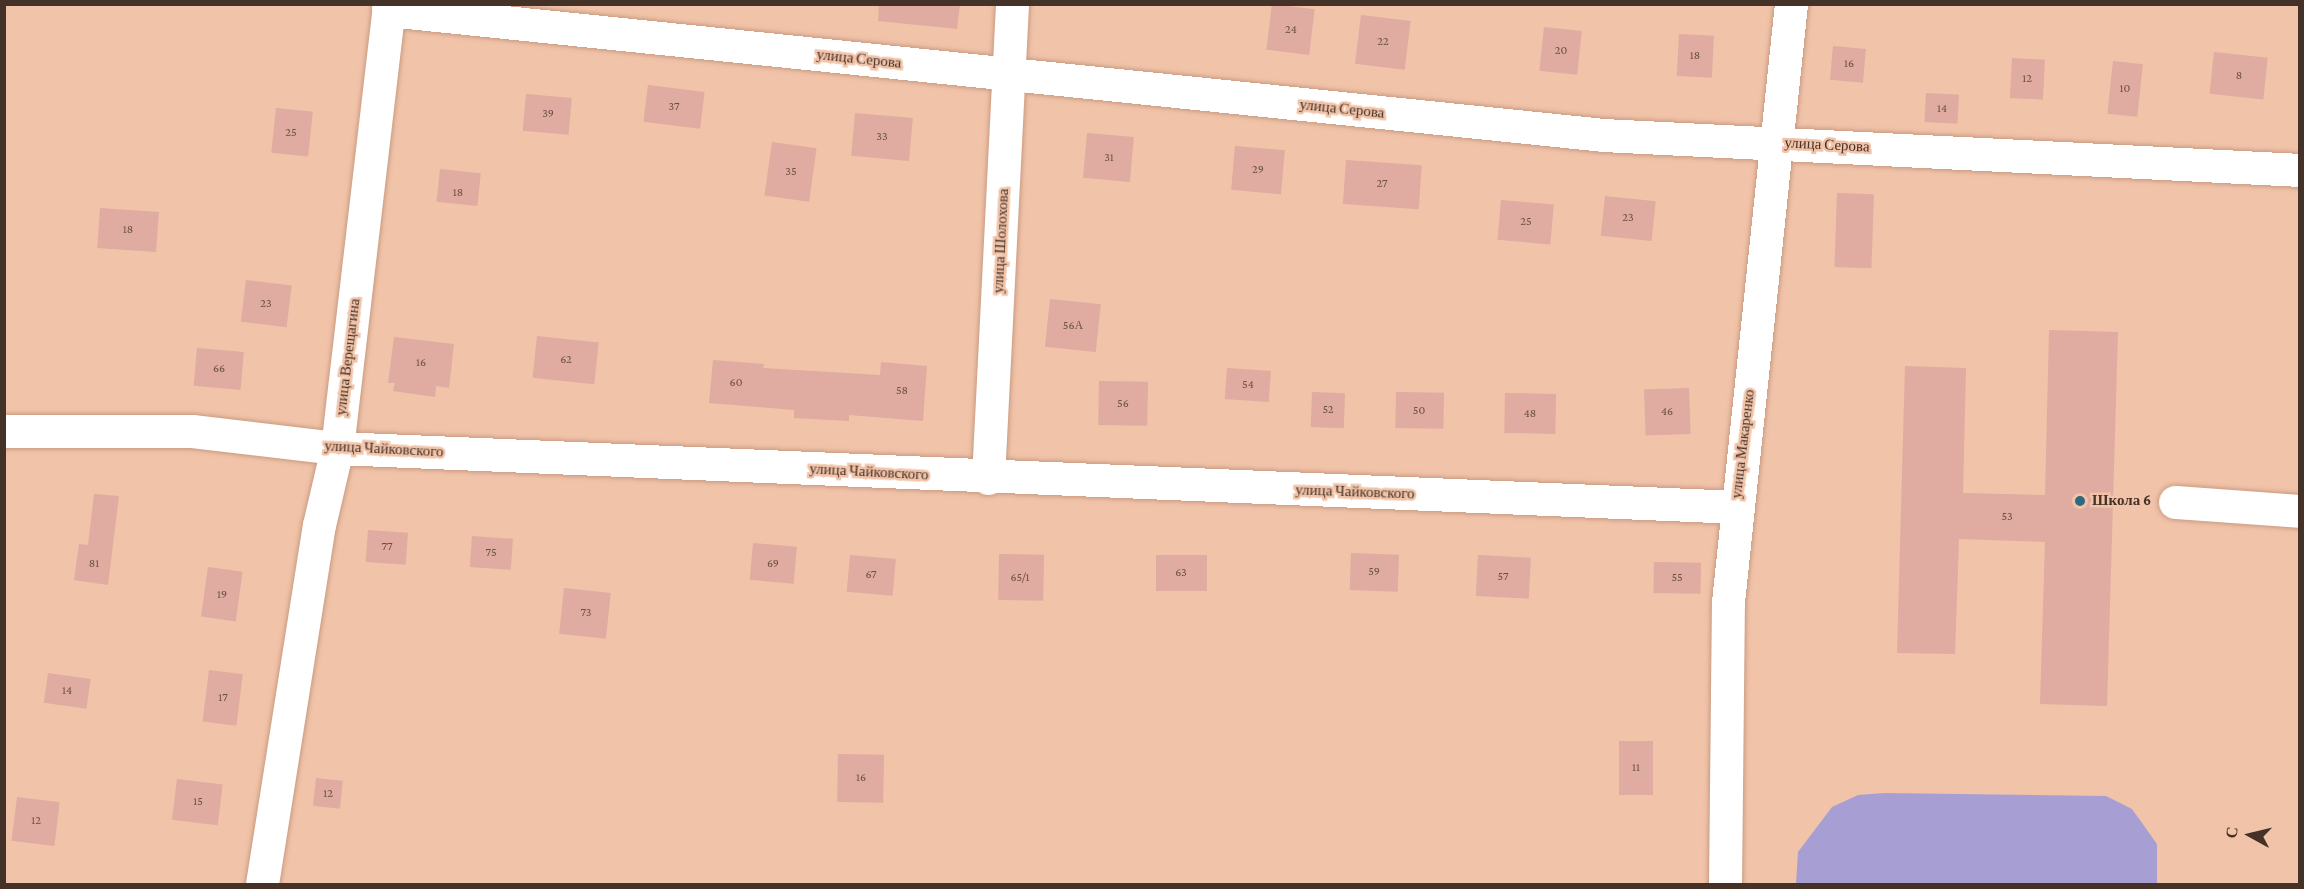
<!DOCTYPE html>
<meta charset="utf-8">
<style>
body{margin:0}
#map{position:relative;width:2304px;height:889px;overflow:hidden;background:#f1c3a8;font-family:"Crimson Pro",serif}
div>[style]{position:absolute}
.green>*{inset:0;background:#a79fd4}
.building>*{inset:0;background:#e0aba0;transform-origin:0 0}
.roads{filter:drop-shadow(0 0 2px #c89b82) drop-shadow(0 0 2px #c89b82)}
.minor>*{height:33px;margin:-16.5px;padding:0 16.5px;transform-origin:16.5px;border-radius:16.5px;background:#fff}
.dots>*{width:16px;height:16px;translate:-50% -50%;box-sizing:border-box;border:3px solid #f1c3a8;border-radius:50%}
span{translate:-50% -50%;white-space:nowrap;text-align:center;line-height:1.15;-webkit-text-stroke:5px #f1c3a8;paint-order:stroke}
.number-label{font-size:12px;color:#6b5045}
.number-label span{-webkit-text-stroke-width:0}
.street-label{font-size:15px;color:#443127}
.poi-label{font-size:15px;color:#443127;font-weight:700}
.left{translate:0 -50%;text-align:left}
.frame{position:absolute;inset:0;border:6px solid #443127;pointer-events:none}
.north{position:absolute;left:2220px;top:805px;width:60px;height:60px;-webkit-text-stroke:4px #f1c3a8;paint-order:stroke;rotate:278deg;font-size:16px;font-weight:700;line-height:24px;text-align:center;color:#443127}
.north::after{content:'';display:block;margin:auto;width:21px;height:27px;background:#443127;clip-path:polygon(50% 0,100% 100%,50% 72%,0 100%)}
</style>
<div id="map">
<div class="green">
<i style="clip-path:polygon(1885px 793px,2106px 796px,2132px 809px,2157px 844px,2157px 884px,1796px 884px,1798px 852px,1832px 807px,1858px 795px)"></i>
</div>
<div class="building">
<i style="clip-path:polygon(879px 4px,960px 4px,957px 29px,878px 21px)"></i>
<i style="left:1272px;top:4px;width:43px;height:46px;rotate:7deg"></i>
<i style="left:1361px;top:15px;width:50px;height:49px;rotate:7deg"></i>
<i style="left:1544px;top:27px;width:38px;height:44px;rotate:6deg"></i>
<i style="left:1679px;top:34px;width:35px;height:42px;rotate:3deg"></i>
<i style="left:1833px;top:46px;width:33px;height:34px;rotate:5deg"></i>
<i style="left:2214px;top:52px;width:54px;height:42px;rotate:6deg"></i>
<i style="left:2012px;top:58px;width:33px;height:40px;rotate:3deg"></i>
<i style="left:2113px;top:61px;width:30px;height:53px;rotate:6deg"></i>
<i style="left:648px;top:85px;width:57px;height:37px;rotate:7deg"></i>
<i style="left:1926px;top:93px;width:33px;height:29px;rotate:3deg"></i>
<i style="left:526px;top:94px;width:46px;height:37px;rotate:5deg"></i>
<i style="left:276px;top:108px;width:37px;height:45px;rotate:6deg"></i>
<i style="left:855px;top:113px;width:58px;height:43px;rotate:5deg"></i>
<i style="left:1087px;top:133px;width:47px;height:45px;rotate:5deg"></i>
<i style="left:772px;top:142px;width:45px;height:54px;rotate:8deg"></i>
<i style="left:1235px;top:146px;width:50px;height:44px;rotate:5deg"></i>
<i style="left:1346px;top:160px;width:76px;height:44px;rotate:4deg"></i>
<i style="left:440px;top:169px;width:41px;height:33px;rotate:6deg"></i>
<i style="left:1837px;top:193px;width:37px;height:74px;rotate:2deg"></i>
<i style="left:1605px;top:196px;width:51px;height:40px;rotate:6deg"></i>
<i style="left:1501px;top:200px;width:53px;height:40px;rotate:5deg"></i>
<i style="left:100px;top:208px;width:59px;height:40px;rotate:4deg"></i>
<i style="left:246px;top:280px;width:46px;height:42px;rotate:7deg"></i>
<i style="left:1050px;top:299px;width:51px;height:48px;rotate:6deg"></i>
<i style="clip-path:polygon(2049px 330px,2118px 332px,2107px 706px,2040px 704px,2045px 542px,1959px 539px,1955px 654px,1897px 653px,1905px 366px,1966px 368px,1963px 493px,2045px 495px)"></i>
<i style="left:537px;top:336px;width:62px;height:42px;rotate:6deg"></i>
<i style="clip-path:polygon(394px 337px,454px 344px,449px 388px,436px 386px,435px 397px,393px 391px,395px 383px,388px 383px)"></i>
<i style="left:197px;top:348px;width:47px;height:38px;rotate:5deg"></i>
<i style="clip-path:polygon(713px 360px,764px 364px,763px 368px,880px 375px,881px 362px,927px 366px,923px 421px,849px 415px,849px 421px,794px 418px,794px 410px,709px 403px)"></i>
<i style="left:1227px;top:368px;width:44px;height:31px;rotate:4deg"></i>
<i style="left:1099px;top:381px;width:49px;height:44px;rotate:1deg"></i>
<i style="left:1689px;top:388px;width:46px;height:45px;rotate:88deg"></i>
<i style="left:1312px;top:392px;width:33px;height:35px;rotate:2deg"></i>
<i style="left:1396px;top:392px;width:48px;height:36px;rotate:1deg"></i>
<i style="left:1505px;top:393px;width:51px;height:40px;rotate:1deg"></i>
<i style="clip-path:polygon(94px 494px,119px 496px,108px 585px,74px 580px,79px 544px,88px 545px)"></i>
<i style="left:368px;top:530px;width:40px;height:32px;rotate:4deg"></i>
<i style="left:472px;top:536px;width:41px;height:31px;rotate:4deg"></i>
<i style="left:753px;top:543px;width:44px;height:37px;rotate:5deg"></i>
<i style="left:1351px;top:553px;width:48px;height:37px;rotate:2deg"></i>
<i style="left:999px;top:554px;width:45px;height:46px;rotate:1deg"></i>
<i style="left:850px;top:555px;width:46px;height:37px;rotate:5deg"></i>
<i style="left:1156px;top:555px;width:51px;height:36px"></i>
<i style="left:1478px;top:555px;width:53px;height:41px;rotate:3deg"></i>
<i style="left:1654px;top:562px;width:47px;height:31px;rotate:1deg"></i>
<i style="left:208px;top:567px;width:35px;height:50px;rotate:8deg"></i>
<i style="left:564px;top:588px;width:47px;height:46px;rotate:6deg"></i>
<i style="left:209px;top:670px;width:34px;height:52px;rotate:7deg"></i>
<i style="left:48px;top:673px;width:43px;height:30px;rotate:8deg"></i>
<i style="left:1619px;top:741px;width:34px;height:54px"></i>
<i style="left:838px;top:754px;width:46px;height:48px;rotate:1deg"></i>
<i style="left:316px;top:778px;width:27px;height:28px;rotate:6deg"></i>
<i style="left:177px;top:779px;width:46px;height:41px;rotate:7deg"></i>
<i style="left:17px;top:797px;width:43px;height:44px;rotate:7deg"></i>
</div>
<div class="roads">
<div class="minor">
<i style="left:388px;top:10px;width:1221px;rotate:5.87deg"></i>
<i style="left:1603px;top:135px;width:698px;rotate:2.87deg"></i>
<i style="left:4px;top:431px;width:188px"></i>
<i style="left:192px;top:431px;width:146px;rotate:6.7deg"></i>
<i style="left:337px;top:448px;width:1400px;rotate:2.41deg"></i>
<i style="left:988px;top:478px;width:475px;rotate:-87.1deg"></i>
<i style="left:2175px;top:502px;width:125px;rotate:4.1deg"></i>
<i style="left:262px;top:884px;width:363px;rotate:-81deg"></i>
<i style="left:319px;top:525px;width:79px;rotate:-76.8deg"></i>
<i style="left:337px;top:448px;width:447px;rotate:-83.3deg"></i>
<i style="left:1725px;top:884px;width:282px;rotate:-89.4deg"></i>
<i style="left:1728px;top:602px;width:601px;rotate:-83.99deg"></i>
</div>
</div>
<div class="dots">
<i style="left:2080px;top:501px;background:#306882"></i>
</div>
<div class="number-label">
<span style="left:1291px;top:30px">24</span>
<span style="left:1383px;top:42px">22</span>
<span style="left:1561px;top:51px">20</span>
<span style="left:1695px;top:56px">18</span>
<span style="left:1849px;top:64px">16</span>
<span style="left:2239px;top:76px">8</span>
<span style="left:2027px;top:79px">12</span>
<span style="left:2125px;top:89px">10</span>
<span style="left:674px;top:107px">37</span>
<span style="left:1942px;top:109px">14</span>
<span style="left:548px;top:114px">39</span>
<span style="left:291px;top:133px">25</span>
<span style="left:882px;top:137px">33</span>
<span style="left:1109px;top:158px">31</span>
<span style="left:1258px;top:170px">29</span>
<span style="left:791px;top:172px">35</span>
<span style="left:1382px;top:184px">27</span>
<span style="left:458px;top:193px">18</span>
<span style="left:1628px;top:218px">23</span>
<span style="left:1526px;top:222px">25</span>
<span style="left:128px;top:230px">18</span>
<span style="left:266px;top:304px">23</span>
<span style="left:1073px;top:326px">56А</span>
<span style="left:566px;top:360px">62</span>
<span style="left:421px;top:363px">16</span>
<span style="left:219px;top:369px">66</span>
<span style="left:736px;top:383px">60</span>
<span style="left:1248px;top:385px">54</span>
<span style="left:902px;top:391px">58</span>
<span style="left:1123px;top:404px">56</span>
<span style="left:1328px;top:410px">52</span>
<span style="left:1419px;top:411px">50</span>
<span style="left:1667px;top:412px">46</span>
<span style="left:1530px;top:414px">48</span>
<span style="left:2007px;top:517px">53</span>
<span style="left:387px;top:547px">77</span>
<span style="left:491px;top:553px">75</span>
<span style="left:94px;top:564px">81</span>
<span style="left:773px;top:564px">69</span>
<span style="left:1374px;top:572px">59</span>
<span style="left:1181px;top:573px">63</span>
<span style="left:871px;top:575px">67</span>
<span style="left:1503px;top:577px">57</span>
<span style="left:1020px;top:578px">65/1</span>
<span style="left:1677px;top:578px">55</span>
<span style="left:222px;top:595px">19</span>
<span style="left:586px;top:613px">73</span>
<span style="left:67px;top:691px">14</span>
<span style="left:223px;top:698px">17</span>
<span style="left:1636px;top:768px">11</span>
<span style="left:861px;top:778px">16</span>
<span style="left:328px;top:794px">12</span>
<span style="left:198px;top:802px">15</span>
<span style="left:36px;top:821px">12</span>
</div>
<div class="street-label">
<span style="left:859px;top:59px;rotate:6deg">улица Серова</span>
<span style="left:1342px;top:109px;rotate:6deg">улица Серова</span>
<span style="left:1827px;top:145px;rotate:3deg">улица Серова</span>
<span style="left:1001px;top:241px;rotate:-87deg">улица Шолохова</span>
<span style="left:348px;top:357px;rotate:-83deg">улица Верещагина</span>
<span style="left:1743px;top:444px;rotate:-83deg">улица Макаренко</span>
<span style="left:384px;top:449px;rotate:3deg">улица Чайковского</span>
<span style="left:869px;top:472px;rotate:3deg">улица Чайковского</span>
<span style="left:1355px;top:492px;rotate:2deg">улица Чайковского</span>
</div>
<div class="poi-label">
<span class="left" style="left:2092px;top:501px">Школа 6</span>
</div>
<div class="frame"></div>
<div class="north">С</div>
</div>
